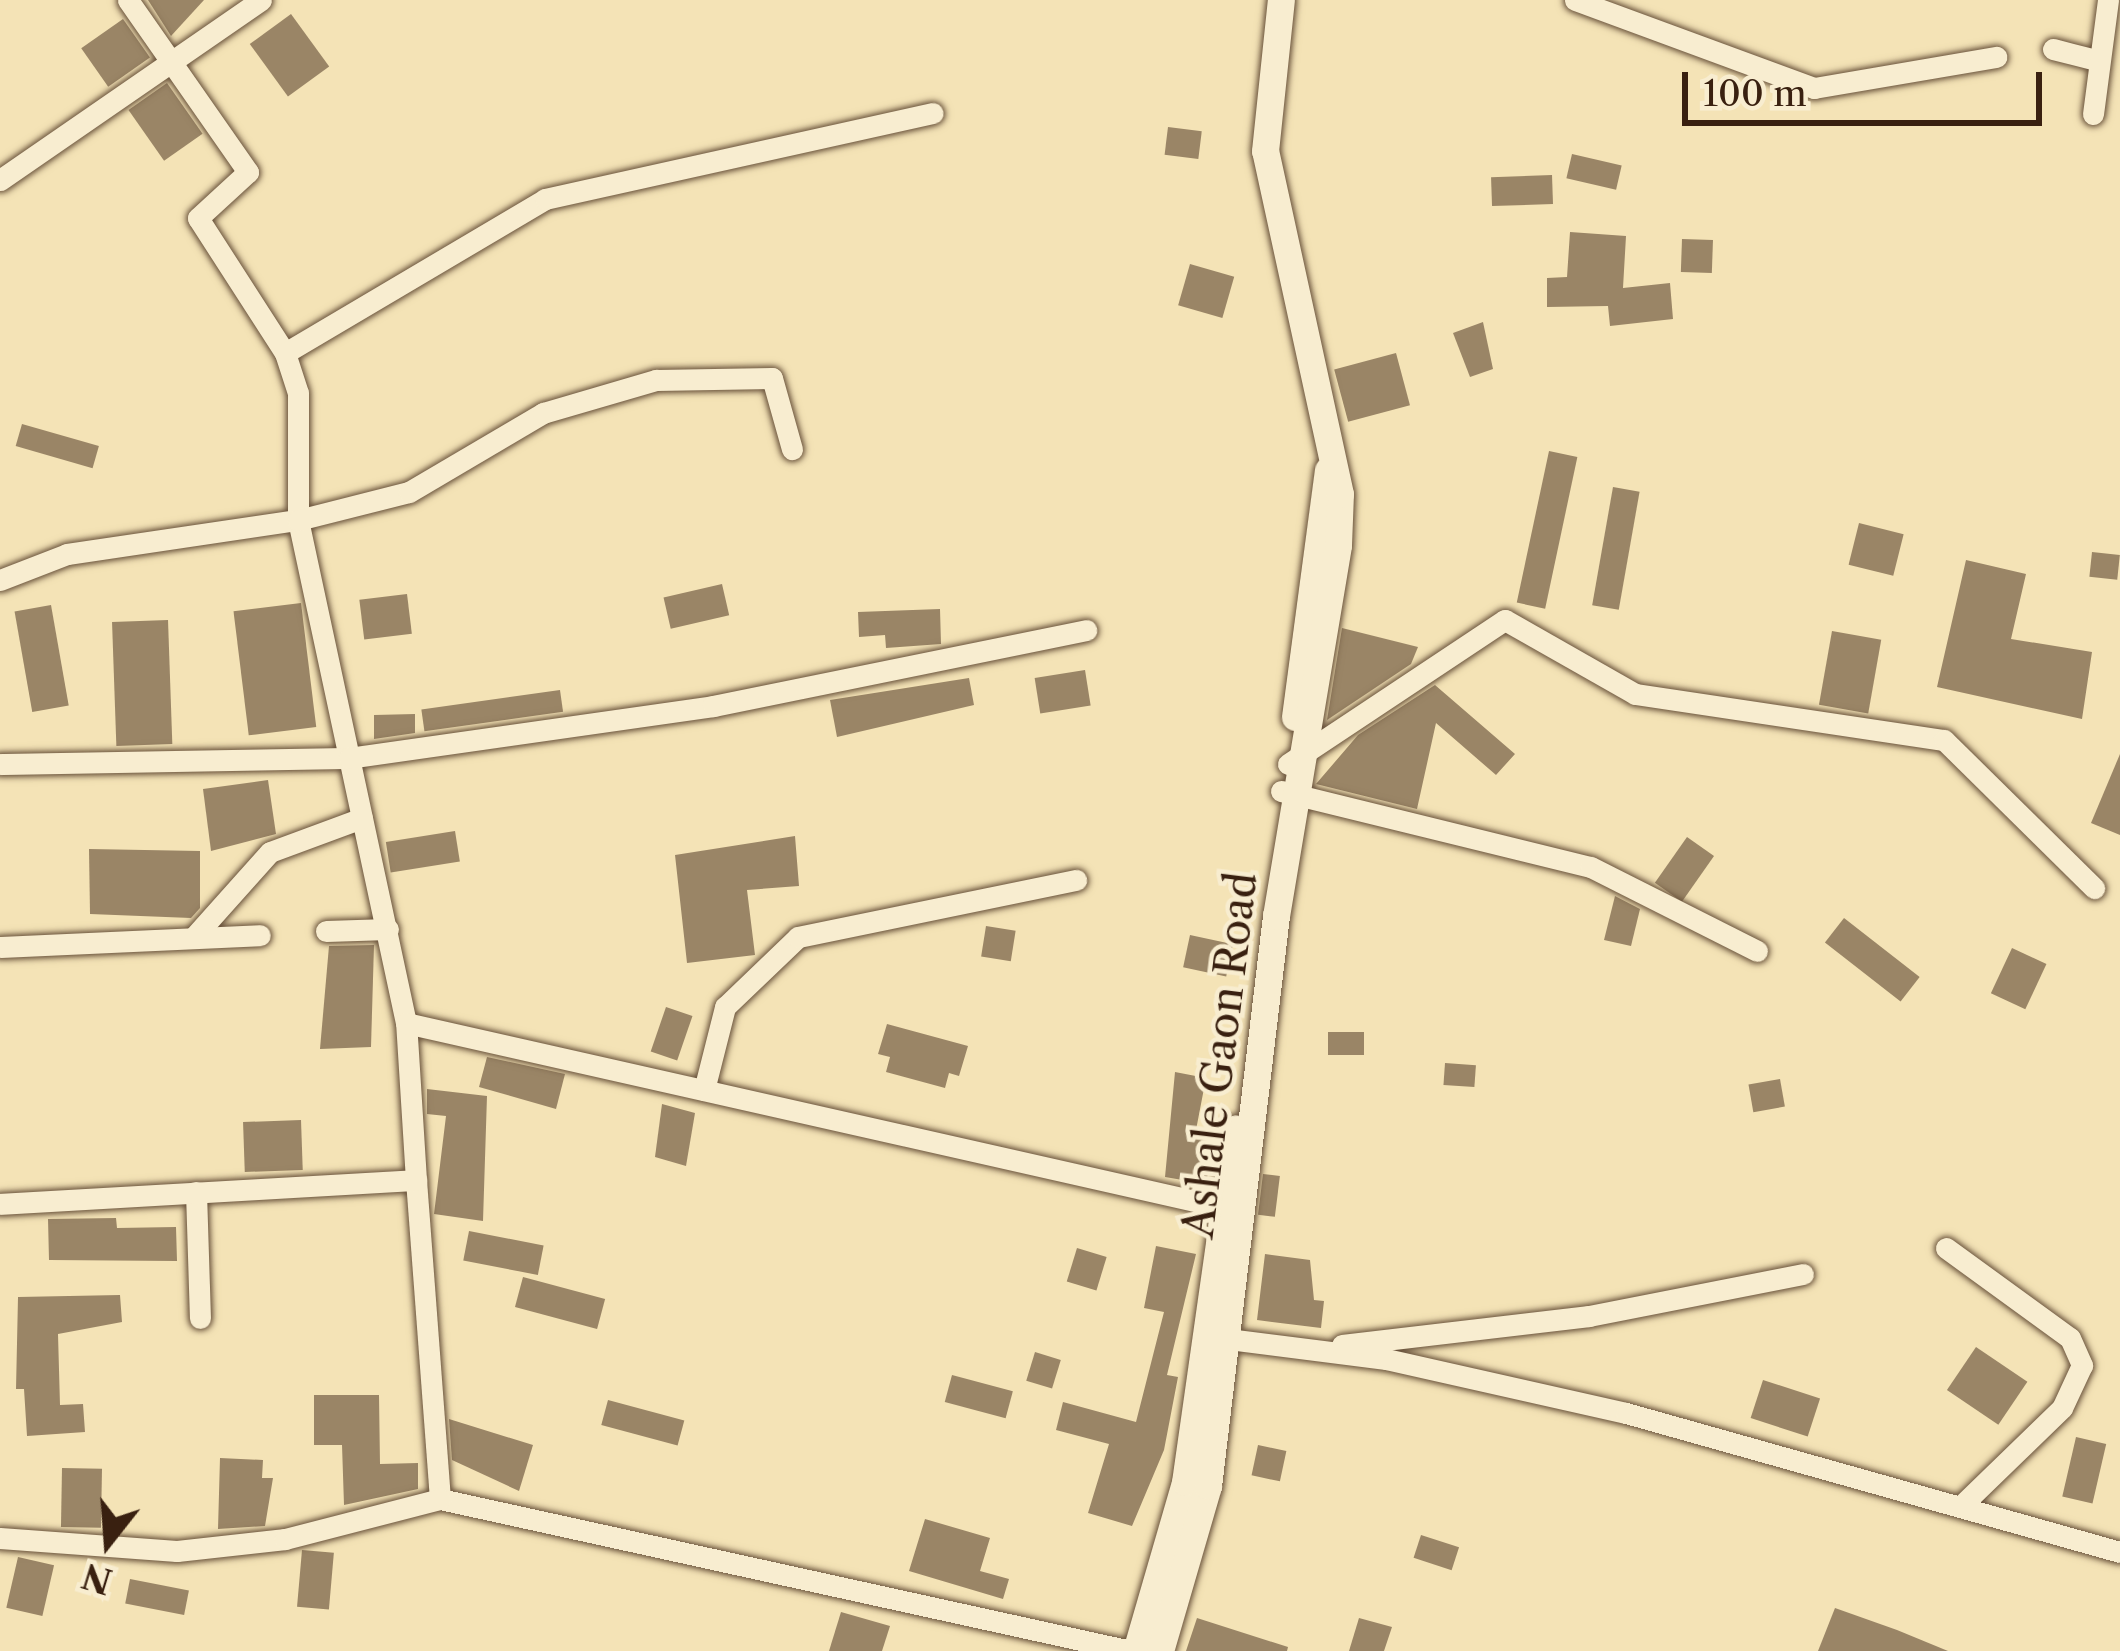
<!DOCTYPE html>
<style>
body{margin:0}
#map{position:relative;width:2120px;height:1651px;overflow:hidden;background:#f4e3b6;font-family:"Libre Caslon Text",serif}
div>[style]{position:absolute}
.building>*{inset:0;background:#9a8566;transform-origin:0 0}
.roads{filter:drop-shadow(0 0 3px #68513a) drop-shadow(0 0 3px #68513a)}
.minor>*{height:21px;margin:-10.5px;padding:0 10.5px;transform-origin:10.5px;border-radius:10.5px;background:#f8edd0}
.tertiary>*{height:27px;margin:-13.5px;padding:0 13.5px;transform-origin:13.5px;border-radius:13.5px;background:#f8edd0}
span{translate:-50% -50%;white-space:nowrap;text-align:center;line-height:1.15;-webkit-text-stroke:9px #f8edd0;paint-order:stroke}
.street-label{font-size:42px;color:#392010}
.north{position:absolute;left:48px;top:1483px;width:120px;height:120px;-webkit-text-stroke:9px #f8edd0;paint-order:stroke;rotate:197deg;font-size:33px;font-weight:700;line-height:48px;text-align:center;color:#392010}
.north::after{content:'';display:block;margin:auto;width:42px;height:54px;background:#392010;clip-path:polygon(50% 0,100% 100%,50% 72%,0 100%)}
.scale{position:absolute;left:1682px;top:72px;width:360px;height:54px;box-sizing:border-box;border:6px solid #392010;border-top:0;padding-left:15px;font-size:36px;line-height:42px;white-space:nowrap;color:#392010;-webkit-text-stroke:9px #f8edd0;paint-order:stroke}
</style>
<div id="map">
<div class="building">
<i style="clip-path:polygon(148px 0,204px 0,171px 36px)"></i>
<i style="left:291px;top:14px;width:65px;height:51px;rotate:54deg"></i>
<i style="left:123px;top:19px;width:47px;height:51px;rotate:55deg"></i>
<i style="left:167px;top:83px;width:62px;height:47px;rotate:55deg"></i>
<i style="left:1168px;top:127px;width:34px;height:28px;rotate:7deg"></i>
<i style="left:1572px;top:154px;width:51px;height:25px;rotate:13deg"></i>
<i style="left:1552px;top:175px;width:29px;height:61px;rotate:88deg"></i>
<i style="clip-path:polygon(1570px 232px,1626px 236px,1623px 288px,1670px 283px,1673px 319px,1610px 326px,1608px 306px,1547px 307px,1547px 278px,1567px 277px)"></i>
<i style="left:1682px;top:239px;width:31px;height:33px;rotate:2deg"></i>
<i style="left:1190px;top:264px;width:46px;height:43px;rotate:16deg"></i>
<i style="clip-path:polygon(1483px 322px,1493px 369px,1470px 377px,1453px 333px)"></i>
<i style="left:1396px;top:353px;width:54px;height:64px;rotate:75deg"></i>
<i style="left:22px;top:424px;width:80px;height:23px;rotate:16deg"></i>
<i style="left:1549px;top:451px;width:29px;height:155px;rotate:12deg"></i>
<i style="left:1613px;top:487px;width:27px;height:120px;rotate:10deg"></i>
<i style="left:1859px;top:523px;width:46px;height:43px;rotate:14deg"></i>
<i style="left:2092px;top:552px;width:28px;height:25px;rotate:6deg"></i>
<i style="clip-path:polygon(1966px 560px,2026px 574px,2011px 639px,2092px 652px,2082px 719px,1937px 687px)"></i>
<i style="left:722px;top:584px;width:32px;height:60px;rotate:77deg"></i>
<i style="left:407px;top:594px;width:40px;height:48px;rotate:83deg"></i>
<i style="left:301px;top:603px;width:125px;height:68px;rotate:83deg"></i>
<i style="left:51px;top:605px;width:102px;height:37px;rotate:80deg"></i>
<i style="clip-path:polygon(940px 609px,941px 644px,886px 648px,885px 635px,859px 637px,858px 612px)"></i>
<i style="left:168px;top:620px;width:124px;height:56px;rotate:88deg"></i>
<i style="clip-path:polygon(1342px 628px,1418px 647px,1411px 664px,1327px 720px)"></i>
<i style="left:1832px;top:631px;width:50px;height:75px;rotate:10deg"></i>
<i style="left:1085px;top:670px;width:36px;height:51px;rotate:81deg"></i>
<i style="clip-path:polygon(969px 678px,974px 705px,837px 737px,830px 700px)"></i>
<i style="clip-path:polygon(1435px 685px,1515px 754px,1496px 775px,1436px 723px,1417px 809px,1316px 784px,1358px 735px)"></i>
<i style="left:560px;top:690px;width:22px;height:140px;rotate:82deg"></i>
<i style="clip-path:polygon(415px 714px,415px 733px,374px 739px,374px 715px)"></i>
<i style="clip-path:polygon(2120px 754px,2120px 835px,2091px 823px)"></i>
<i style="clip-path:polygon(268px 780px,276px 834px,211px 851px,203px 789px)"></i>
<i style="left:455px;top:831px;width:31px;height:70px;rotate:81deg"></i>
<i style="clip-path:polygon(795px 836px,799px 886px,747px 890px,755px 955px,687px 963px,675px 855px)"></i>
<i style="left:1687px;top:837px;width:33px;height:56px;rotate:35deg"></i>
<i style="clip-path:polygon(89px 849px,200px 851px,200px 908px,191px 918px,90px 914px)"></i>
<i style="clip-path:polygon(1615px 896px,1640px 909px,1631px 946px,1604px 940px)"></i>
<i style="left:1844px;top:918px;width:96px;height:31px;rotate:38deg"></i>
<i style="left:986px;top:926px;width:30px;height:31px;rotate:9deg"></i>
<i style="left:1190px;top:935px;width:44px;height:33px;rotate:12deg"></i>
<i style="clip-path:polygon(374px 945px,371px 1047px,320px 1049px,329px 946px)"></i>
<i style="left:2012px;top:948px;width:38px;height:50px;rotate:25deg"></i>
<i style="left:666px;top:1007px;width:28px;height:47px;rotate:19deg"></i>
<i style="clip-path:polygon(887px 1024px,968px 1046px,959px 1076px,949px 1073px,945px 1088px,886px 1072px,890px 1057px,878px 1054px)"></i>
<i style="left:1364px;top:1032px;width:23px;height:36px;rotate:90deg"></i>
<i style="clip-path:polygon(487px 1057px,565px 1074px,556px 1109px,479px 1087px)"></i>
<i style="left:1445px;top:1063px;width:31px;height:22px;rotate:4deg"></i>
<i style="clip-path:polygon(1175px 1072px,1206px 1078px,1196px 1130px,1215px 1134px,1206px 1184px,1165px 1177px)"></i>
<i style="left:1780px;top:1079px;width:28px;height:32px;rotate:80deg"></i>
<i style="clip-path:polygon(427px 1089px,487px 1096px,483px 1221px,434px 1214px,446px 1116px,427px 1114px)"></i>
<i style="clip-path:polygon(662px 1104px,695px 1113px,686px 1166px,655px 1157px)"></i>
<i style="left:301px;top:1120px;width:50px;height:58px;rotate:88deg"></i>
<i style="left:1263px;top:1174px;width:17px;height:41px;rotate:7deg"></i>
<i style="clip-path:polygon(116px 1218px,117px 1228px,176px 1227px,177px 1261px,49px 1260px,48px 1219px)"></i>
<i style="left:469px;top:1231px;width:76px;height:30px;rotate:11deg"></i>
<i style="clip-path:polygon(1156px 1246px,1196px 1254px,1167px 1375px,1178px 1377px,1164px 1450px,1132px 1526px,1088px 1513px,1109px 1444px,1056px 1430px,1063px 1402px,1136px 1422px,1164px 1312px,1144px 1308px)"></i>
<i style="left:1077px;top:1248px;width:31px;height:35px;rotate:17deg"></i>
<i style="clip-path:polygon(1265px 1254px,1310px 1260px,1314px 1300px,1324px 1301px,1321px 1328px,1257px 1320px)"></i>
<i style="left:523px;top:1277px;width:85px;height:31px;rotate:15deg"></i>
<i style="clip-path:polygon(120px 1295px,122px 1322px,58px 1334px,60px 1405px,83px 1404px,85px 1432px,27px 1436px,24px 1389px,16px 1389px,18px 1297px)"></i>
<i style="left:1976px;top:1347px;width:62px;height:52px;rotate:34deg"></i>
<i style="left:1035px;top:1352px;width:27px;height:30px;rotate:17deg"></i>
<i style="left:952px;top:1375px;width:63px;height:28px;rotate:15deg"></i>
<i style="left:1763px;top:1380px;width:60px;height:40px;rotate:18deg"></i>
<i style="clip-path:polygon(314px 1395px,379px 1395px,380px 1464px,418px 1463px,418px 1489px,344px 1505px,342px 1445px,314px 1445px)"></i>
<i style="left:608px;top:1400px;width:79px;height:26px;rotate:15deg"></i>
<i style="clip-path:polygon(449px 1419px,533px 1445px,519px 1491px,452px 1460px)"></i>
<i style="left:2076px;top:1437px;width:31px;height:61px;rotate:13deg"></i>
<i style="left:1258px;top:1445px;width:29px;height:31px;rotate:12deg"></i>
<i style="clip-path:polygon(220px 1458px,263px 1460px,262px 1478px,273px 1478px,265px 1526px,218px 1529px)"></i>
<i style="left:62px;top:1468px;width:40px;height:59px;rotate:1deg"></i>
<i style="clip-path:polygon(925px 1519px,990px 1538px,980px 1571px,1009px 1579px,1003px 1599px,909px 1571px)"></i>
<i style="left:1421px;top:1535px;width:40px;height:24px;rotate:18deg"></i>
<i style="left:302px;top:1550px;width:32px;height:57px;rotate:5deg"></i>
<i style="left:18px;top:1557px;width:37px;height:52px;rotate:13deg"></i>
<i style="left:130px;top:1579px;width:60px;height:25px;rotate:11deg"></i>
<i style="clip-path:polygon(1835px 1608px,1897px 1630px,1948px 1651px,1818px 1651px)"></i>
<i style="clip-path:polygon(841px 1612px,890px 1626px,882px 1651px,829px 1651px)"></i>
<i style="clip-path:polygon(1197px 1618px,1288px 1647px,1287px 1651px,1186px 1651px)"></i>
<i style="clip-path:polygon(1359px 1618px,1392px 1627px,1384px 1651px,1349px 1651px)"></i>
</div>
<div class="roads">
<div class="minor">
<i style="left:128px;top:0;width:210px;rotate:55.1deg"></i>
<i style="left:248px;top:172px;width:68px;rotate:137.4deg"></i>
<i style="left:198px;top:218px;width:161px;rotate:57.2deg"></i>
<i style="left:285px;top:353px;width:42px;rotate:72deg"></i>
<i style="left:298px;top:393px;width:127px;rotate:90deg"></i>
<i style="left:298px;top:520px;width:514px;rotate:77.88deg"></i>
<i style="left:1575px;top:0;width:255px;rotate:20.2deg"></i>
<i style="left:1814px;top:88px;width:185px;rotate:-9.7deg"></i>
<i style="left:2053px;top:49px;width:44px;rotate:14.3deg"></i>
<i style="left:2093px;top:114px;width:115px;rotate:-82.5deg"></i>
<i style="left:0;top:180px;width:317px;rotate:-34.6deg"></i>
<i style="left:285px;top:353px;width:302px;rotate:-30.6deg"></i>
<i style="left:545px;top:199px;width:397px;rotate:-12.5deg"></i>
<i style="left:0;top:580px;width:72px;rotate:-21.2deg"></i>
<i style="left:67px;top:554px;width:233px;rotate:-8.4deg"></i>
<i style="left:298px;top:520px;width:114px;rotate:-14.2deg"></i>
<i style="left:409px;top:492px;width:156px;rotate:-30.5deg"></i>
<i style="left:543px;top:413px;width:118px;rotate:-16.3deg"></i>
<i style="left:656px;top:380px;width:116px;rotate:-1deg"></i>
<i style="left:772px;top:378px;width:74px;rotate:74.3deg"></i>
<i style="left:0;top:764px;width:349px;rotate:-1deg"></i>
<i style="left:349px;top:758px;width:368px;rotate:-8.1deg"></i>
<i style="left:713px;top:706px;width:381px;rotate:-11.5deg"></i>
<i style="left:1288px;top:764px;width:260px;rotate:-33.6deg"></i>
<i style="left:1505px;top:620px;width:150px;rotate:29.6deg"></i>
<i style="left:1635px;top:694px;width:312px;rotate:8.5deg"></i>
<i style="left:1944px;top:740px;width:211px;rotate:44.6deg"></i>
<i style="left:1281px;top:791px;width:319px;rotate:13.8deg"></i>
<i style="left:1591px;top:867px;width:186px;rotate:26.8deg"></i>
<i style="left:326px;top:931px;width:62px;rotate:-1.8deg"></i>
<i style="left:193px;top:938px;width:115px;rotate:-48.2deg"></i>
<i style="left:270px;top:852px;width:98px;rotate:-20.3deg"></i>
<i style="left:0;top:947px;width:260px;rotate:-2.6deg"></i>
<i style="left:704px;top:1090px;width:86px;rotate:-75.8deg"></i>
<i style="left:725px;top:1007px;width:101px;rotate:-43.8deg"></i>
<i style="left:798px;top:937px;width:284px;rotate:-11.6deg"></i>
<i style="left:416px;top:1180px;width:320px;rotate:85.7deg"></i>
<i style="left:440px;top:1499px;width:708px;rotate:12.41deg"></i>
<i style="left:196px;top:1192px;width:126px;rotate:88.2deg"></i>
<i style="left:0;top:1204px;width:417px;rotate:-3.3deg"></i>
<i style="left:416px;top:1180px;width:157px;rotate:-93.6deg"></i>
<i style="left:406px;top:1023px;width:854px;rotate:12.72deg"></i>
<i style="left:1946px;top:1248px;width:153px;rotate:36deg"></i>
<i style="left:2070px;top:1338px;width:30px;rotate:66deg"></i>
<i style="left:2082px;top:1365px;width:47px;rotate:114.9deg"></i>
<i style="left:2062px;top:1408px;width:139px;rotate:135.9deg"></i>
<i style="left:1212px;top:1337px;width:175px;rotate:7.2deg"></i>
<i style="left:1386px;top:1359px;width:246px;rotate:12.7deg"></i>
<i style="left:1626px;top:1413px;width:513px;rotate:15.72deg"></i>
<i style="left:1342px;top:1345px;width:249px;rotate:-6.7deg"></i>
<i style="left:1589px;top:1316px;width:218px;rotate:-11.1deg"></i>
<i style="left:0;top:1538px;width:177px;rotate:4.2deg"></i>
<i style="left:177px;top:1551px;width:109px;rotate:-6.3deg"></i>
<i style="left:285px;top:1539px;width:160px;rotate:-14.5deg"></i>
</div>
<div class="tertiary">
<i style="left:1295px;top:717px;width:249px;rotate:-82.4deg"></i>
<i style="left:1136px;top:1651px;width:176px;rotate:-73.8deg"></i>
<i style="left:1185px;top:1482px;width:357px;rotate:-81.9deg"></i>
<i style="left:1160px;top:1651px;width:172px;rotate:-73.8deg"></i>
<i style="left:1208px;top:1486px;width:574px;rotate:-83.2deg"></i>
<i style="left:1276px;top:916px;width:376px;rotate:-80.5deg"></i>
<i style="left:1338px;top:545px;width:51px;rotate:-87.8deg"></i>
<i style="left:1340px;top:494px;width:351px;rotate:-102.3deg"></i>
<i style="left:1265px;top:151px;width:152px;rotate:-84deg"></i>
</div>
</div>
<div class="street-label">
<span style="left:1220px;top:1055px;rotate:-83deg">Ashale Gaon Road</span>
</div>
<div class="north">N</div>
<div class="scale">100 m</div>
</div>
